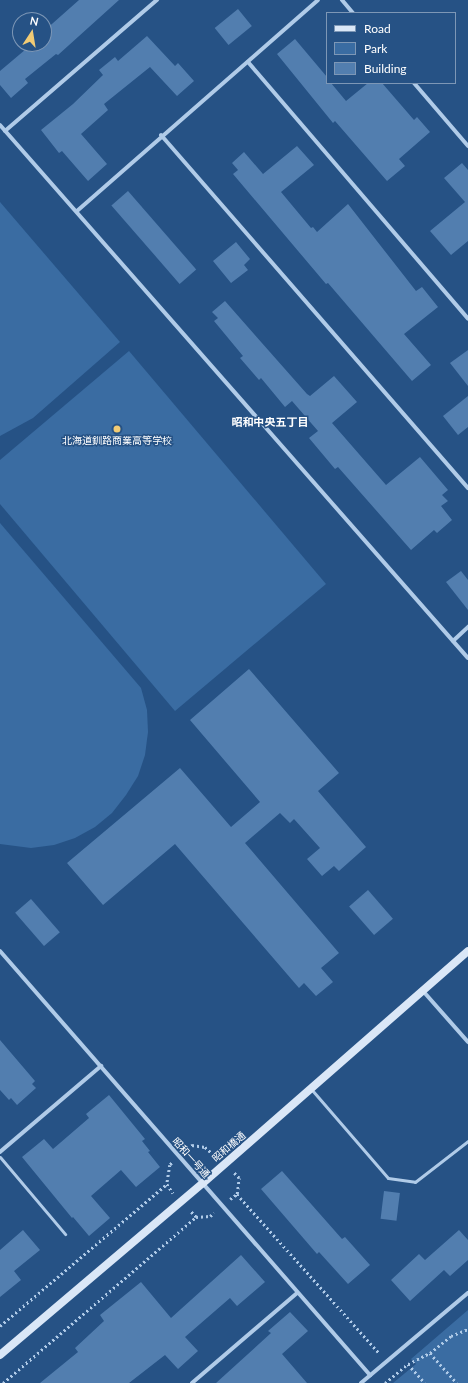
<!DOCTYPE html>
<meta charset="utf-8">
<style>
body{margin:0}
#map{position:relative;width:468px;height:1383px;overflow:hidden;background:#265285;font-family:Lato,"Noto Sans JP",sans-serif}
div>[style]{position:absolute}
.green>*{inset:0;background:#3a6ca2}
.building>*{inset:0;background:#527eaf;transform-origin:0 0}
.path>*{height:2.5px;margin-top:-1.25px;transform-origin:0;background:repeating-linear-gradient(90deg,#b0cbe8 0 2px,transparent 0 5px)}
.lane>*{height:3px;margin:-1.5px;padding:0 1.5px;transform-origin:1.5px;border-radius:1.5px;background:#b0cbe8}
.street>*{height:4px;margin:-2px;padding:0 2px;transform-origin:2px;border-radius:2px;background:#b0cbe8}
.secondary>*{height:8px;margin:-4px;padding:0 4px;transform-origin:4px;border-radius:4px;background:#dae7f7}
.dots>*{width:11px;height:11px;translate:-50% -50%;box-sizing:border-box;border:2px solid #265285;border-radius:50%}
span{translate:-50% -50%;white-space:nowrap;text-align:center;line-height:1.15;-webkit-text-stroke:3px #265285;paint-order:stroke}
.poi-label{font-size:10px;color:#fff}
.street-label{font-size:10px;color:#fff}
.neighbourhood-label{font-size:11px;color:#fff;font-weight:700}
.legend{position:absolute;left:326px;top:12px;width:130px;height:72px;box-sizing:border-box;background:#265285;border:1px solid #7d97b6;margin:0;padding:5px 7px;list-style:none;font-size:12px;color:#fff}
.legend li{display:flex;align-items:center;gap:8px;height:20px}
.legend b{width:20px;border:1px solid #7d97b6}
.north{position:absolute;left:12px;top:12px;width:40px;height:40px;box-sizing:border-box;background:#265285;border:1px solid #7d97b6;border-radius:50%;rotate:12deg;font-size:11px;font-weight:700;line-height:16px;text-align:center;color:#fff}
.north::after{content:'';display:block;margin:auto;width:14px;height:18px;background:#f1cb75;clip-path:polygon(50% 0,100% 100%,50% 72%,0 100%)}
</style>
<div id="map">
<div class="green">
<i style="clip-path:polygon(0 202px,120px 342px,33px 418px,0 436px)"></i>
<i style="clip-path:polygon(129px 351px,326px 584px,175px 711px,0 504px,0 460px)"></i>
<i style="clip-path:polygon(0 523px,141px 688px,147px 710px,148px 732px,145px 755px,138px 776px,126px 795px,112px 813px,95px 827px,75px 838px,54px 845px,31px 848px,0 844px)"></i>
<i style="clip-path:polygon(468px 1310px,468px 1383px,393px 1383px,416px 1364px,411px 1359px)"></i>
</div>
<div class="building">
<i style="clip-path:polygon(79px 0,119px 0,58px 55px,56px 54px,25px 79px,28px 83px,11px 98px,0 85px,0 71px,32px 44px,44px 44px,44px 31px)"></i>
<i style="left:238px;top:9px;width:22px;height:30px;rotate:51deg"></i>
<i style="clip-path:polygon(147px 36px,175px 66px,178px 63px,194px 81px,177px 96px,150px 67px,104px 104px,108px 110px,81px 134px,107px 164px,88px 181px,62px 151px,59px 153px,41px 130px,73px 104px,103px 75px,99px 70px,115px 57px,118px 61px)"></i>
<i style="clip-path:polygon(295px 39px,327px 77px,327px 83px,331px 83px,346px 101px,368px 83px,382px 83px,414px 120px,417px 117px,430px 132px,399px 159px,405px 166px,387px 181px,335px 121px,333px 123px,277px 54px)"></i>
<i style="clip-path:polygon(297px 146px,314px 165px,281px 192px,311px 228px,313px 227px,317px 232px,348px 204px,416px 291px,422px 287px,438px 307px,404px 334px,431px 365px,412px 381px,328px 283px,326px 284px,233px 174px,238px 170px,232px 163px,244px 152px,263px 174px)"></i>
<i style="clip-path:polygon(462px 163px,468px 170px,468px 241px,451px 255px,430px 231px,465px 202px,444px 178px)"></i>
<i style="left:128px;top:191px;width:104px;height:22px;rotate:49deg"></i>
<i style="clip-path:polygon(236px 242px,250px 259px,244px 265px,248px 270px,231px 283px,213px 261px)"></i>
<i style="clip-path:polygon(225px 301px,307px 394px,310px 396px,334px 376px,357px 402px,332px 423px,386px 485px,420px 457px,448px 490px,442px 495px,448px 501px,441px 506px,452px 520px,437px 533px,434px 530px,411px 550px,338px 467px,335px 469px,309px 438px,318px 431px,292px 401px,285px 407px,261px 378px,259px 380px,240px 358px,243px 356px,214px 321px,218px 318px,212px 312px)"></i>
<i style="clip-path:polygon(468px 350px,468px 386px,450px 363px)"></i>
<i style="clip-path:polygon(468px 396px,468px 427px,458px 435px,443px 416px)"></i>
<i style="clip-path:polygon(461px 571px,468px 580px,468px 610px,446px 582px)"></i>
<i style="clip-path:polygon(249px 669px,339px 773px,318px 791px,366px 847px,339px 871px,334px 866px,322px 876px,307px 859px,320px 848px,294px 819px,290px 823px,280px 813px,245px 843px,339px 953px,321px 968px,333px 982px,316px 996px,304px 983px,299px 988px,175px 844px,103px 905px,67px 863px,180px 768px,231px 827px,260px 802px,190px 720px)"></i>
<i style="left:368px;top:890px;width:38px;height:25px;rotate:49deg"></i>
<i style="left:31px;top:899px;width:44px;height:21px;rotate:49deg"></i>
<i style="clip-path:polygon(0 1040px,35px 1081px,32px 1084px,36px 1088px,17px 1105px,11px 1098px,9px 1100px,0 1090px)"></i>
<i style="clip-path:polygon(109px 1095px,145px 1139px,142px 1141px,150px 1151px,148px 1152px,160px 1167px,136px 1187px,121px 1170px,91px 1196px,110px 1218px,89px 1236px,73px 1217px,72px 1218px,22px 1157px,44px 1139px,53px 1149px,89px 1118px,86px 1114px)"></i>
<i style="clip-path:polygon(282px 1171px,342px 1239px,345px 1237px,370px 1265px,348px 1284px,319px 1252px,317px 1254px,261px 1189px)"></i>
<i style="left:384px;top:1191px;width:16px;height:28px;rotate:7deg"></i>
<i style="clip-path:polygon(23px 1230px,40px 1250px,14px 1271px,21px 1280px,0 1297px,0 1250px)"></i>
<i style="clip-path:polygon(459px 1230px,468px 1240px,468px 1260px,450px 1276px,444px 1270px,410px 1301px,391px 1280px,419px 1254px,425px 1260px)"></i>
<i style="clip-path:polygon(241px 1255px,265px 1282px,237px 1306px,230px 1298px,185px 1337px,198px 1351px,178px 1369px,165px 1355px,129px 1383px,40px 1383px,78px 1352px,75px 1348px,104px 1321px,100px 1315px,141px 1282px,171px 1318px)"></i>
<i style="clip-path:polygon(290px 1312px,308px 1331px,282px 1354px,307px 1383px,216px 1383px,271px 1333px,268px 1331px)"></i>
</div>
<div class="path">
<i style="left:188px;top:1149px;width:6px;rotate:-45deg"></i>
<i style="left:192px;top:1145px;width:13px;rotate:9deg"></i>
<i style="left:205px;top:1147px;width:12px;rotate:42deg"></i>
<i style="left:172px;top:1163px;width:3px;rotate:135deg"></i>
<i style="left:170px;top:1165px;width:19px;rotate:99deg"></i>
<i style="left:167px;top:1184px;width:11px;rotate:56deg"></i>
<i style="left:237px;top:1194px;width:213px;rotate:48.2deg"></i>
<i style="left:230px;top:1199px;width:9px;rotate:-36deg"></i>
<i style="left:237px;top:1194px;width:16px;rotate:-83deg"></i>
<i style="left:239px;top:1178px;width:7px;rotate:-135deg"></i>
<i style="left:196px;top:1217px;width:14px;rotate:-4deg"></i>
<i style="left:210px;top:1216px;width:5px;rotate:-37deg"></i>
<i style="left:0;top:1326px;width:219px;rotate:-40.4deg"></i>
<i style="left:430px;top:1353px;width:27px;rotate:-39deg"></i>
<i style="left:451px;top:1336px;width:18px;rotate:-22deg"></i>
<i style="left:408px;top:1364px;width:25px;rotate:-27deg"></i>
<i style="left:430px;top:1353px;width:40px;rotate:48deg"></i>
<i style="left:3px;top:1383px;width:255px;rotate:-40.7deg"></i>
<i style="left:196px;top:1217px;width:8px;rotate:-135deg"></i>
<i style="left:385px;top:1383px;width:30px;rotate:-40deg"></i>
<i style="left:408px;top:1364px;width:25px;rotate:48deg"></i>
</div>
<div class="lane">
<i style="left:312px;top:1090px;width:116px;rotate:49.2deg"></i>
<i style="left:388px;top:1178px;width:27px;rotate:8deg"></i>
<i style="left:415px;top:1182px;width:67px;rotate:-37.7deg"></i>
<i style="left:0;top:1157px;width:101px;rotate:49.8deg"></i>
</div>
<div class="street">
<i style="left:342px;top:0;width:17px;rotate:50deg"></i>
<i style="left:248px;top:62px;width:338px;rotate:49.4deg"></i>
<i style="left:414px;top:83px;width:83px;rotate:49.4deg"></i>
<i style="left:0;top:125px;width:709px;rotate:48.72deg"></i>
<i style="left:5px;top:131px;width:201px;rotate:-40.8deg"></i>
<i style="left:161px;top:135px;width:468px;rotate:49deg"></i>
<i style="left:77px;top:211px;width:320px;rotate:-41.2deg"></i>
<i style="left:453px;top:641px;width:21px;rotate:-43deg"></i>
<i style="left:0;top:951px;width:563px;rotate:48.89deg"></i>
<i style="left:423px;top:991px;width:68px;rotate:48.6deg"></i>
<i style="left:0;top:1152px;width:133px;rotate:-40.4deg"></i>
<i style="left:192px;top:1383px;width:138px;rotate:-40.6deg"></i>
<i style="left:361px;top:1383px;width:140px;rotate:-40.1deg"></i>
</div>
<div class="secondary">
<i style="left:0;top:1355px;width:266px;rotate:-40.3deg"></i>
<i style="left:203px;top:1183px;width:352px;rotate:-41.2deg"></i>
</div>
<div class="dots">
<i style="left:117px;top:429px;background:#f1cb75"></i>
</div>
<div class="poi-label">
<span style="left:117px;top:441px">北海道釧路商業高等学校</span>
</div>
<div class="street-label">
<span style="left:229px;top:1147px;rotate:-41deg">昭和橋通</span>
<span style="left:191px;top:1158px;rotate:48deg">昭和一号通</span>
</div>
<div class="neighbourhood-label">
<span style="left:270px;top:422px">昭和中央五丁目</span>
</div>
<ul class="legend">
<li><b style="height:5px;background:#dae7f7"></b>Road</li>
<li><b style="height:11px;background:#3a6ca2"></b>Park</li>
<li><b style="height:11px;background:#527eaf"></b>Building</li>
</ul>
<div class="north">N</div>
</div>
